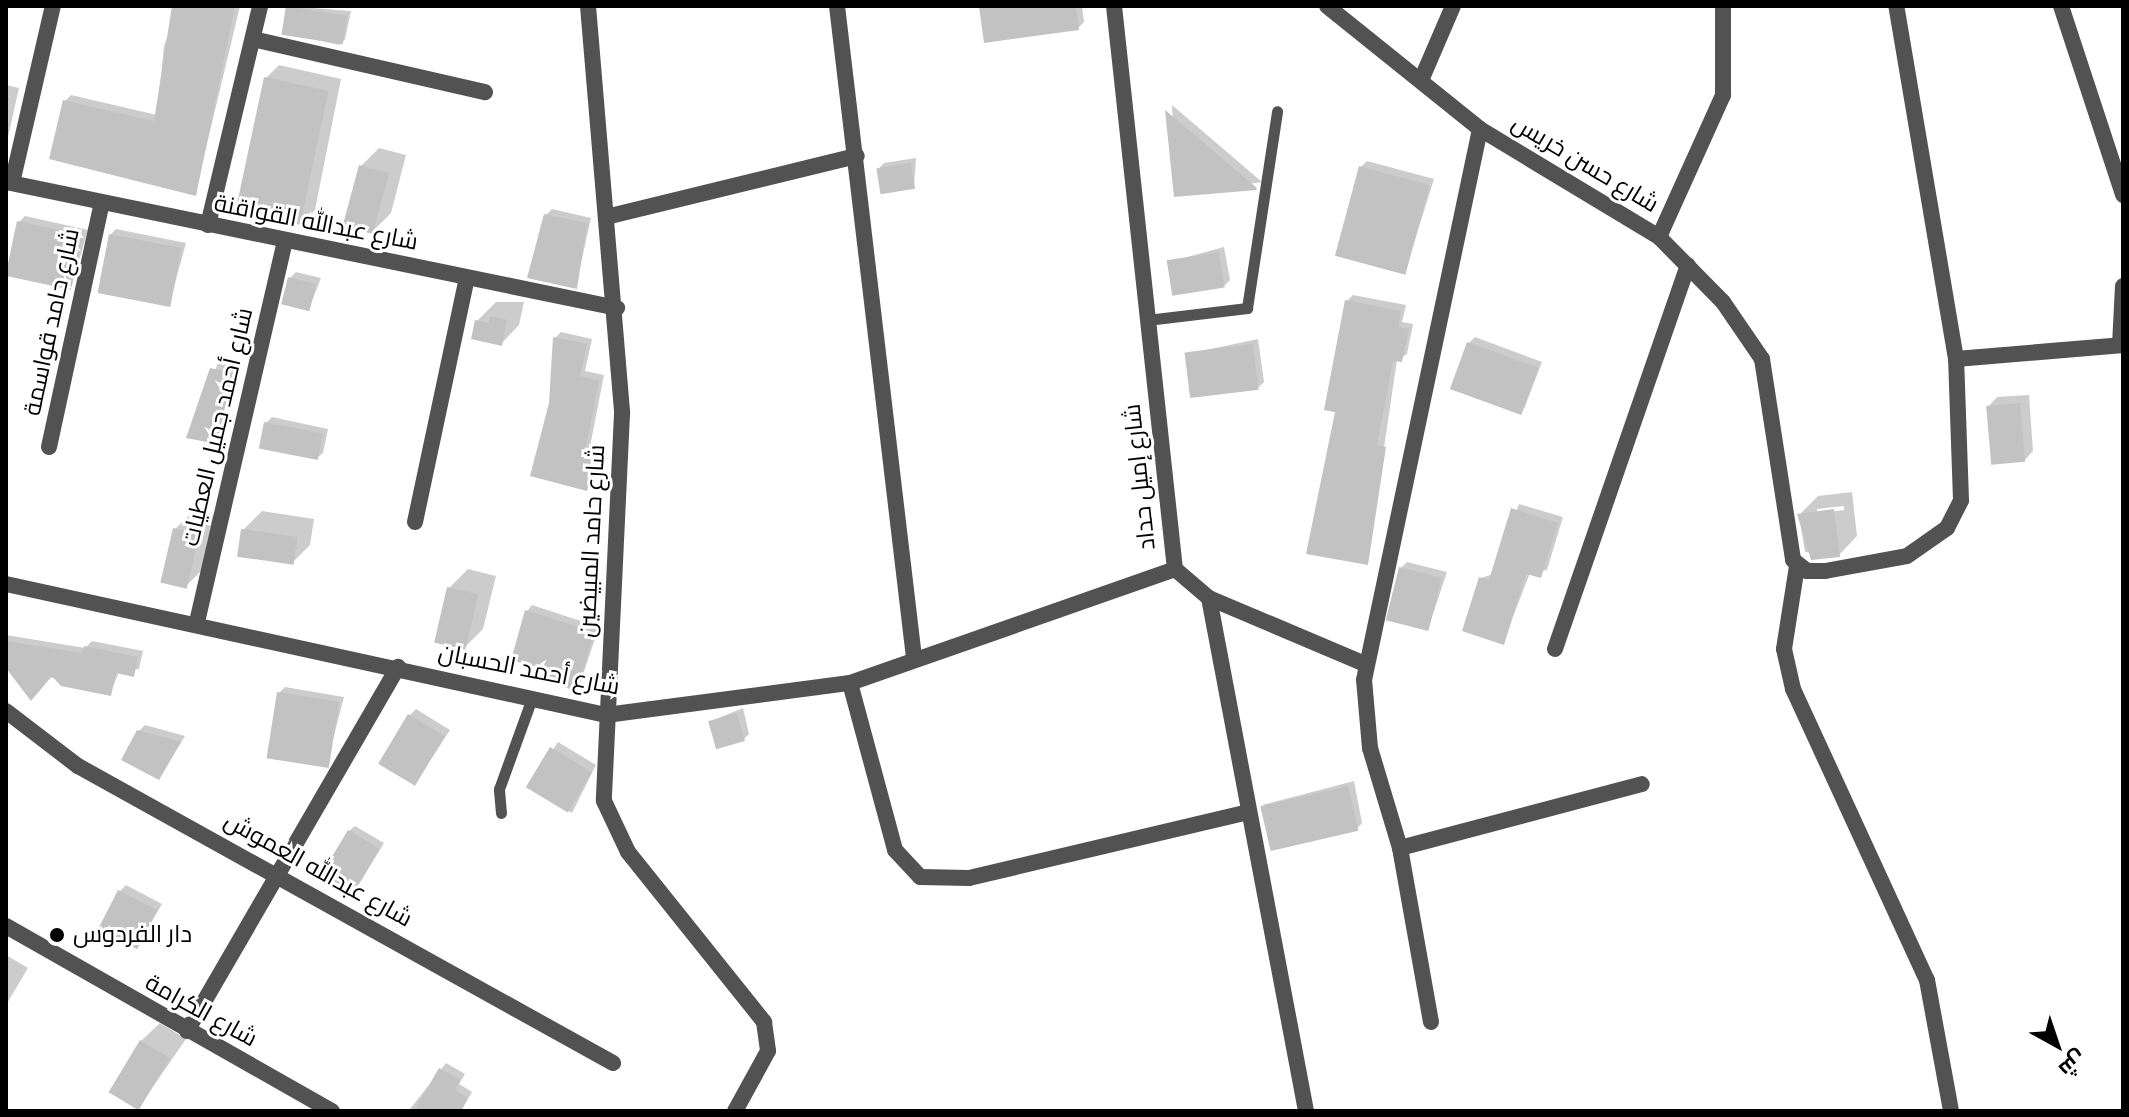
<!DOCTYPE html>
<meta charset="utf-8">
<style>
body{margin:0}
#map{position:relative;width:2129px;height:1117px;overflow:hidden;background:#fff;font-family:Signika,Cairo,sans-serif}
div>[style]{position:absolute}
.shadow>*{inset:0;background:#0003}
.building>*{inset:0;background:#c2c2c2;transform-origin:0 0}
.service>*{height:11px;margin:-5.5px;padding:0 5.5px;transform-origin:5.5px;border-radius:5.5px;background:#525252}
.minor>*{height:16px;margin:-8px;padding:0 8px;transform-origin:8px;border-radius:8px;background:#525252}
.tertiary>*{height:16px;margin:-8px;padding:0 8px;transform-origin:8px;border-radius:8px;background:#525252}
.dots>*{width:22px;height:22px;translate:-50% -50%;box-sizing:border-box;border:4px solid #fff;border-radius:50%}
span{translate:-50% -50%;white-space:nowrap;text-align:center;line-height:1.15;-webkit-text-stroke:6px #fff;paint-order:stroke}
.street-label{font-size:24px;color:#000}
.poi-label{font-size:24px;color:#000}
.left{translate:0 -50%;text-align:left}
.frame{position:absolute;inset:0;border:8px solid #000;pointer-events:none}
.north{position:absolute;left:2017px;top:1005px;width:80px;height:80px;-webkit-text-stroke:6px #fff;paint-order:stroke;rotate:140deg;font-size:22px;font-weight:700;line-height:32px;text-align:center;color:#000}
.north::after{content:'';display:block;margin:auto;width:28px;height:36px;background:#000;clip-path:polygon(50% 0,100% 100%,50% 72%,0 100%)}
</style>
<div id="map">
<div class="shadow">
<i style="clip-path:polygon(178px 6px,240px 6px,195px 194px,65px 101px,71px 95px,157px 115px,164px 46px)"></i>
<i style="clip-path:polygon(288px 6px,351px 11px,345px 39px,339px 45px,282px 32px)"></i>
<i style="clip-path:polygon(981px 6px,1082px 6px,1084px 22px,1078px 28px)"></i>
<i style="clip-path:polygon(279px 65px,341px 79px,315px 210px,302px 223px,266px 78px)"></i>
<i style="clip-path:polygon(6px 85px,19px 88px,6px 146px)"></i>
<i style="clip-path:polygon(1172px 105px,1262px 182px,1176px 195px)"></i>
<i style="clip-path:polygon(379px 148px,406px 155px,391px 213px,373px 231px,361px 166px)"></i>
<i style="clip-path:polygon(916px 158px,914px 187px,878px 169px,884px 163px)"></i>
<i style="clip-path:polygon(1367px 161px,1434px 179px,1405px 272px,1361px 167px)"></i>
<i style="clip-path:polygon(552px 209px,591px 218px,576px 286px,546px 215px)"></i>
<i style="clip-path:polygon(25px 216px,88px 230px,71px 288px,19px 222px)"></i>
<i style="clip-path:polygon(116px 229px,186px 243px,169px 305px,110px 235px)"></i>
<i style="clip-path:polygon(1224px 247px,1230px 280px,1224px 286px,1169px 262px)"></i>
<i style="clip-path:polygon(296px 272px,321px 278px,309px 309px,290px 278px)"></i>
<i style="clip-path:polygon(1353px 295px,1406px 305px,1402px 322px,1413px 324px,1407px 354px,1397px 360px,1367px 562px,1347px 301px)"></i>
<i style="clip-path:polygon(496px 302px,524px 302px,519px 325px,501px 344px,477px 321px)"></i>
<i style="clip-path:polygon(561px 332px,592px 339px,585px 371px,604px 375px,589px 452px,599px 455px,586px 489px,555px 338px)"></i>
<i style="clip-path:polygon(1475px 337px,1542px 362px,1524px 409px,1469px 343px)"></i>
<i style="clip-path:polygon(1258px 339px,1264px 382px,1258px 388px,1187px 354px)"></i>
<i style="clip-path:polygon(218px 363px,237px 367px,222px 436px,216px 442px,188px 437px)"></i>
<i style="clip-path:polygon(2029px 395px,2033px 451px,2024px 461px,1988px 407px,1997px 397px)"></i>
<i style="clip-path:polygon(272px 417px,328px 429px,323px 453px,317px 458px,266px 423px)"></i>
<i style="clip-path:polygon(evenodd,1852px 492px,1857px 536px,1839px 555px,1805px 552px,1799px 515px,1818px 496px,1852px 492px,1844px 506px,1844px 510px,1817px 514px,1817px 509px,1844px 506px)"></i>
<i style="clip-path:polygon(1519px 504px,1563px 517px,1547px 570px,1530px 573px,1503px 642px,1481px 578px,1493px 574px)"></i>
<i style="clip-path:polygon(194px 511px,216px 516px,204px 568px,186px 586px,175px 529px)"></i>
<i style="clip-path:polygon(262px 511px,314px 519px,310px 545px,292px 563px,243px 530px)"></i>
<i style="clip-path:polygon(1407px 562px,1447px 572px,1428px 629px,1401px 568px)"></i>
<i style="clip-path:polygon(468px 569px,496px 576px,483px 629px,464px 648px,449px 588px)"></i>
<i style="clip-path:polygon(532px 605px,599px 627px,578px 689px,550px 668px,527px 611px)"></i>
<i style="clip-path:polygon(6px 635px,85px 648px,92px 641px,143px 651px,139px 669px,119px 672px,110px 694px,6px 665px)"></i>
<i style="clip-path:polygon(285px 687px,344px 697px,326px 766px,279px 693px)"></i>
<i style="clip-path:polygon(743px 708px,749px 734px,744px 739px,711px 721px)"></i>
<i style="clip-path:polygon(416px 709px,450px 730px,415px 784px,410px 715px)"></i>
<i style="clip-path:polygon(145px 725px,185px 736px,159px 778px,139px 731px)"></i>
<i style="clip-path:polygon(558px 742px,596px 765px,572px 813px,528px 786px)"></i>
<i style="clip-path:polygon(1354px 781px,1362px 823px,1357px 829px,1262px 805px)"></i>
<i style="clip-path:polygon(355px 826px,384px 843px,359px 884px,349px 831px)"></i>
<i style="clip-path:polygon(126px 885px,162px 904px,137px 947px,120px 891px)"></i>
<i style="clip-path:polygon(6px 955px,28px 968px,6px 1005px)"></i>
<i style="clip-path:polygon(160px 1023px,186px 1039px,139px 1107px,141px 1041px)"></i>
<i style="clip-path:polygon(446px 1063px,465px 1074px,459px 1084px,472px 1092px,461px 1111px,410px 1109px)"></i>
</div>
<div class="building">
<i style="clip-path:polygon(172px 6px,235px 6px,196px 196px,49px 159px,63px 100px,154px 121px)"></i>
<i style="left:286px;top:6px;width:62px;height:29px;rotate:9deg"></i>
<i style="clip-path:polygon(979px 6px,1076px 6px,1079px 30px,984px 43px)"></i>
<i style="left:264px;top:77px;width:66px;height:137px;rotate:12deg"></i>
<i style="clip-path:polygon(1165px 110px,1257px 188px,1256px 190px,1174px 197px)"></i>
<i style="left:911px;top:163px;width:26px;height:35px;rotate:81deg"></i>
<i style="left:359px;top:165px;width:31px;height:63px;rotate:15deg"></i>
<i style="left:1359px;top:166px;width:73px;height:93px;rotate:15deg"></i>
<i style="clip-path:polygon(544px 214px,587px 223px,577px 289px,527px 278px)"></i>
<i style="left:17px;top:221px;width:67px;height:56px;rotate:12deg"></i>
<i style="left:109px;top:234px;width:74px;height:60px;rotate:11deg"></i>
<i style="left:1219px;top:252px;width:36px;height:53px;rotate:81deg"></i>
<i style="left:288px;top:277px;width:29px;height:28px;rotate:14deg"></i>
<i style="clip-path:polygon(1345px 300px,1401px 311px,1398px 327px,1409px 329px,1402px 362px,1393px 361px,1377px 445px,1386px 447px,1368px 565px,1306px 554px,1335px 412px,1324px 410px)"></i>
<i style="clip-path:polygon(490px 316px,507px 320px,502px 346px,471px 339px,475px 320px,489px 323px)"></i>
<i style="clip-path:polygon(553px 337px,587px 344px,580px 376px,599px 381px,584px 458px,595px 460px,587px 491px,530px 476px,549px 403px)"></i>
<i style="left:1467px;top:342px;width:76px;height:50px;rotate:20deg"></i>
<i style="left:1253px;top:344px;width:46px;height:69px;rotate:83deg"></i>
<i style="clip-path:polygon(210px 368px,232px 373px,217px 444px,186px 438px)"></i>
<i style="left:2020px;top:403px;width:59px;height:34px;rotate:85deg"></i>
<i style="left:264px;top:422px;width:60px;height:27px;rotate:11deg"></i>
<i style="clip-path:polygon(1511px 508px,1558px 523px,1541px 578px,1526px 574px,1504px 645px,1462px 631px,1479px 577px,1489px 580px)"></i>
<i style="clip-path:polygon(1834px 509px,1840px 557px,1811px 560px,1797px 514px)"></i>
<i style="left:173px;top:528px;width:27px;height:56px;rotate:13deg"></i>
<i style="left:241px;top:529px;width:57px;height:28px;rotate:8deg"></i>
<i style="left:1399px;top:567px;width:44px;height:55px;rotate:14deg"></i>
<i style="left:447px;top:587px;width:32px;height:57px;rotate:13deg"></i>
<i style="clip-path:polygon(525px 610px,594px 632px,578px 691px,544px 682px,547px 670px,511px 660px)"></i>
<i style="clip-path:polygon(6px 641px,82px 653px,84px 646px,138px 657px,134px 677px,116px 673px,111px 696px,61px 686px,52px 676px,31px 701px,6px 668px)"></i>
<i style="left:277px;top:692px;width:63px;height:67px;rotate:9deg"></i>
<i style="left:737px;top:713px;width:29px;height:30px;rotate:74deg"></i>
<i style="left:408px;top:714px;width:43px;height:58px;rotate:31deg"></i>
<i style="clip-path:polygon(137px 730px,181px 742px,159px 780px,121px 760px)"></i>
<i style="left:550px;top:747px;width:49px;height:47px;rotate:31deg"></i>
<i style="left:1348px;top:786px;width:46px;height:90px;rotate:77deg"></i>
<i style="left:348px;top:830px;width:37px;height:51px;rotate:31deg"></i>
<i style="left:118px;top:890px;width:44px;height:44px;rotate:27deg"></i>
<i style="left:140px;top:1040px;width:35px;height:61px;rotate:31deg"></i>
<i style="clip-path:polygon(439px 1068px,460px 1080px,455px 1090px,468px 1098px,461px 1111px,414px 1111px)"></i>
</div>
<div class="service">
<i style="left:1147px;top:320px;width:101px;rotate:-6.8deg"></i>
<i style="left:1247px;top:308px;width:199px;rotate:-81.3deg"></i>
<i style="left:501px;top:813px;width:24px;rotate:-95deg"></i>
<i style="left:499px;top:789px;width:97px;rotate:-70.1deg"></i>
</div>
<div class="minor">
<i style="left:588px;top:6px;width:409px;rotate:85.2deg"></i>
<i style="left:622px;top:414px;width:387px;rotate:92.7deg"></i>
<i style="left:604px;top:801px;width:56px;rotate:64.8deg"></i>
<i style="left:628px;top:852px;width:218px;rotate:51.3deg"></i>
<i style="left:764px;top:1022px;width:29px;rotate:82deg"></i>
<i style="left:768px;top:1051px;width:68px;rotate:118.8deg"></i>
<i style="left:837px;top:6px;width:657px;rotate:83.26deg"></i>
<i style="left:1114px;top:6px;width:566px;rotate:83.82deg"></i>
<i style="left:1175px;top:569px;width:45px;rotate:40.5deg"></i>
<i style="left:1209px;top:598px;width:522px;rotate:79.29deg"></i>
<i style="left:1327px;top:6px;width:196px;rotate:38.8deg"></i>
<i style="left:1480px;top:129px;width:209px;rotate:31.1deg"></i>
<i style="left:1659px;top:237px;width:91px;rotate:45.4deg"></i>
<i style="left:1723px;top:302px;width:69px;rotate:55.6deg"></i>
<i style="left:1762px;top:359px;width:203px;rotate:81.2deg"></i>
<i style="left:1793px;top:560px;width:18px;rotate:38deg"></i>
<i style="left:1807px;top:571px;width:18px"></i>
<i style="left:1825px;top:571px;width:83px;rotate:-10.4deg"></i>
<i style="left:1907px;top:556px;width:49px;rotate:-35deg"></i>
<i style="left:1947px;top:528px;width:31px;rotate:-63deg"></i>
<i style="left:1961px;top:500px;width:141px;rotate:-92deg"></i>
<i style="left:1956px;top:359px;width:358px;rotate:-99.6deg"></i>
<i style="left:2061px;top:6px;width:199px;rotate:71.8deg"></i>
<i style="left:253px;top:39px;width:238px;rotate:12.9deg"></i>
<i style="left:1422px;top:78px;width:78px;rotate:-66.7deg"></i>
<i style="left:6px;top:182px;width:624px;rotate:11.65deg"></i>
<i style="left:12px;top:183px;width:182px;rotate:-77deg"></i>
<i style="left:606px;top:217px;width:258px;rotate:-13.7deg"></i>
<i style="left:208px;top:225px;width:225px;rotate:-76.6deg"></i>
<i style="left:1659px;top:237px;width:156px;rotate:-65.7deg"></i>
<i style="left:1723px;top:95px;width:89px;rotate:-90deg"></i>
<i style="left:2120px;top:345px;width:59px;rotate:-87.1deg"></i>
<i style="left:1956px;top:359px;width:168px;rotate:-4.8deg"></i>
<i style="left:49px;top:447px;width:247px;rotate:-77.8deg"></i>
<i style="left:415px;top:522px;width:249px;rotate:-78deg"></i>
<i style="left:1797px;top:566px;width:84px;rotate:98.9deg"></i>
<i style="left:1784px;top:649px;width:41px;rotate:77.3deg"></i>
<i style="left:1793px;top:689px;width:320px;rotate:65.3deg"></i>
<i style="left:1927px;top:980px;width:133px;rotate:79.6deg"></i>
<i style="left:6px;top:584px;width:614px;rotate:12.32deg"></i>
<i style="left:606px;top:715px;width:246px;rotate:-7.5deg"></i>
<i style="left:850px;top:683px;width:344px;rotate:-19.3deg"></i>
<i style="left:1209px;top:598px;width:169px;rotate:22.9deg"></i>
<i style="left:197px;top:622px;width:390px;rotate:-77deg"></i>
<i style="left:1555px;top:649px;width:406px;rotate:-70.9deg"></i>
<i style="left:850px;top:683px;width:173px;rotate:74.9deg"></i>
<i style="left:895px;top:850px;width:37px;rotate:47deg"></i>
<i style="left:920px;top:877px;width:49px;rotate:1.2deg"></i>
<i style="left:969px;top:878px;width:284px;rotate:-13.3deg"></i>
<i style="left:6px;top:711px;width:91px;rotate:37.4deg"></i>
<i style="left:78px;top:766px;width:612px;rotate:29.04deg"></i>
<i style="left:1400px;top:848px;width:250px;rotate:-14.8deg"></i>
<i style="left:1431px;top:1022px;width:177px;rotate:-100.1deg"></i>
<i style="left:1400px;top:848px;width:104px;rotate:-106.7deg"></i>
<i style="left:1370px;top:748px;width:68px;rotate:-95deg"></i>
<i style="left:1364px;top:680px;width:563px;rotate:-78.11deg"></i>
<i style="left:187px;top:1031px;width:421px;rotate:-59.9deg"></i>
</div>
<div class="tertiary">
<i style="left:6px;top:926px;width:375px;rotate:29.6deg"></i>
</div>
<div class="dots">
<i style="left:57px;top:935px;background:#000"></i>
</div>
<div class="street-label">
<span style="left:1585px;top:164px;rotate:31deg">شارع حسن خريس</span>
<span style="left:316px;top:223px;rotate:11deg">شارع عبدالله القواقنة</span>
<span style="left:52px;top:322px;rotate:-78deg">شارع حامد قواسمة</span>
<span style="left:218px;top:427px;rotate:-77deg">شارع أحمد جميل العطيات</span>
<span style="left:1140px;top:477px;rotate:-96deg">شارع إميل حداد</span>
<span style="left:592px;top:541px;rotate:-87deg">شارع حامد المبيضين</span>
<span style="left:529px;top:670px;rotate:11deg">شارع أحمد الحسبان</span>
<span style="left:318px;top:870px;rotate:29deg">شارع عبدالله العموش</span>
<span style="left:201px;top:1011px;rotate:29deg">شارع الكرامة</span>
</div>
<div class="poi-label">
<span class="left" style="left:73px;top:935px">دار الفردوس</span>
</div>
<div class="frame"></div>
<div class="north">ش</div>
</div>
